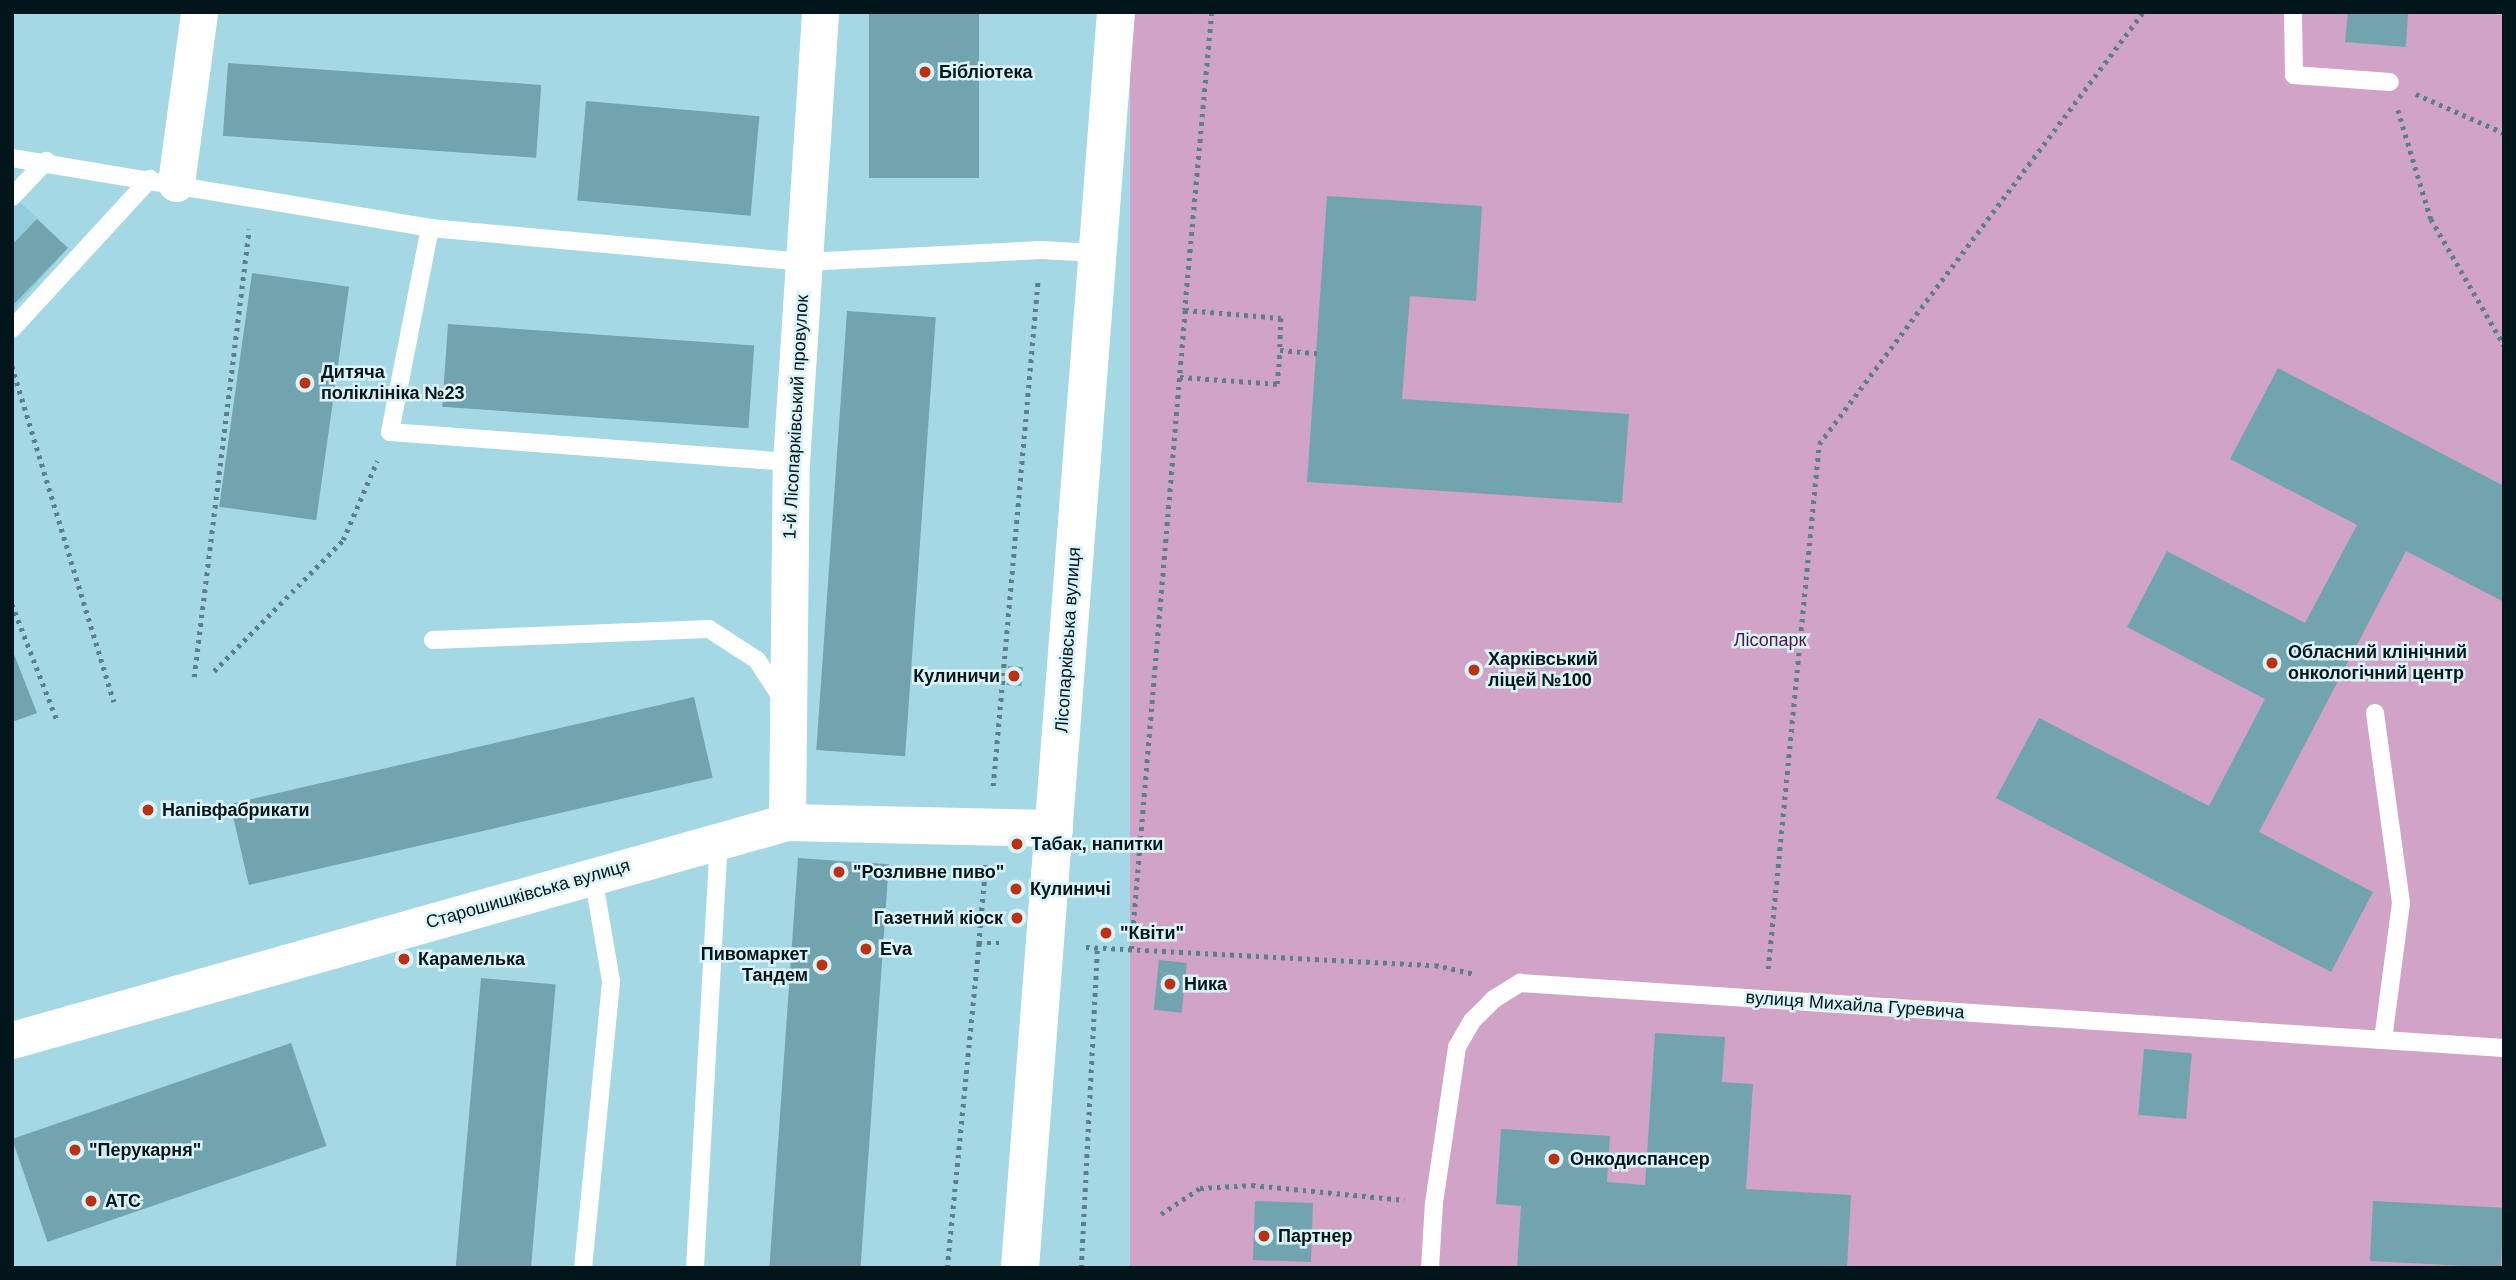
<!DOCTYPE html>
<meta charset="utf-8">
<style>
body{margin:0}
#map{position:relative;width:2516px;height:1280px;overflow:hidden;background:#a4d8e4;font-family:Arial,sans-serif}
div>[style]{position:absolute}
.built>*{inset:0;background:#91cddc}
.green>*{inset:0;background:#d1a3c7;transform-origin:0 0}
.building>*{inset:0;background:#72a4af;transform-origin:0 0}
.path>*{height:4.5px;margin-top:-2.25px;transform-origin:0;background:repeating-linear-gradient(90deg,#5b8089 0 3.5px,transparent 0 8.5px)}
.lane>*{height:18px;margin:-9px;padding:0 9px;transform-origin:9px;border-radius:9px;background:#fff}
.street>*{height:37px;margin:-18.5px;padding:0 18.5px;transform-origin:18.5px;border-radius:18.5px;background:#fff}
.secondary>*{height:38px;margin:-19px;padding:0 19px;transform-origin:19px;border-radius:19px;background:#fff}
.dots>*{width:19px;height:19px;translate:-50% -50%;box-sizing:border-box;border:4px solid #dbf4fa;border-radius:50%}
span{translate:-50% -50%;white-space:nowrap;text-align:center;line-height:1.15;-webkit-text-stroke:5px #dbf4fa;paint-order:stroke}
.poi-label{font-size:18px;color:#02151a;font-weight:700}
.left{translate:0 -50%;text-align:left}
.right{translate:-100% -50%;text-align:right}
.street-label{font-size:18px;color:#02151a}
.park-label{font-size:18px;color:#55134d}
.frame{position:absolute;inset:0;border:14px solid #02151a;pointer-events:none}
</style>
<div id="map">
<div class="built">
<i style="clip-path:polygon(12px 194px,68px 248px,12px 311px)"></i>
</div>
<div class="green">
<i style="left:1130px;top:12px;width:1374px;height:1260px"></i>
</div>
<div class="building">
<i style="left:869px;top:12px;width:110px;height:166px"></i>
<i style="clip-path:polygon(2348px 12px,2408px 12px,2406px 47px,2345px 42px)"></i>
<i style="left:228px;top:63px;width:314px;height:73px;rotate:4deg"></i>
<i style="left:586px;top:101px;width:174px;height:100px;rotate:5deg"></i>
<i style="clip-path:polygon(1327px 196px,1482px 206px,1476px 301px,1410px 296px,1402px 399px,1629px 414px,1622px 503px,1307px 482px)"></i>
<i style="clip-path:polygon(37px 219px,68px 248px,12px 306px,12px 245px)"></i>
<i style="left:252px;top:273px;width:98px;height:236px;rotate:8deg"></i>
<i style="left:847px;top:311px;width:89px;height:440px;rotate:4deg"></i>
<i style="left:448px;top:324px;width:307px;height:83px;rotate:4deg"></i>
<i style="clip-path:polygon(2278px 368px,2504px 486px,2504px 602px,2406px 551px,2259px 832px,2373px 892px,2331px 972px,1996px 798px,2039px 718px,2209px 806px,2265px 699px,2127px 627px,2167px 551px,2305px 623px,2357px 525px,2230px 459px)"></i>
<i style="clip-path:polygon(12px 649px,37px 713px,12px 722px)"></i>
<i style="left:1008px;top:666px;width:15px;height:19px;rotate:4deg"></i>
<i style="left:694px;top:697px;width:83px;height:476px;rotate:77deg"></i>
<i style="left:798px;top:858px;width:91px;height:411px;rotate:4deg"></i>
<i style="left:1159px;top:960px;width:28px;height:50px;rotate:6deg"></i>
<i style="left:481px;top:978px;width:75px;height:291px;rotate:5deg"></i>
<i style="clip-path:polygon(1655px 1033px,1725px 1037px,1722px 1082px,1753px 1084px,1746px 1189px,1851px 1195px,1847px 1268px,1517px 1268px,1521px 1206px,1496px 1204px,1501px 1129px,1610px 1136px,1607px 1182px,1645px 1185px)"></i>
<i style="left:291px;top:1043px;width:109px;height:295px;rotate:71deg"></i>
<i style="left:2144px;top:1049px;width:48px;height:66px;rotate:5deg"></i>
<i style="left:1255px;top:1201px;width:58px;height:59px;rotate:2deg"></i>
<i style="left:2373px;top:1201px;width:131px;height:60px;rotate:3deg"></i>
</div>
<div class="path">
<i style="left:1212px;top:12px;width:299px;rotate:95.2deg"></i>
<i style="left:1185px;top:310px;width:96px;rotate:4.8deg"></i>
<i style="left:1281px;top:318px;width:32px;rotate:92deg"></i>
<i style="left:2416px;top:94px;width:96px;rotate:23.9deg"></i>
<i style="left:2398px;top:110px;width:114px;rotate:73.2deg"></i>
<i style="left:2431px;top:219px;width:146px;rotate:59.9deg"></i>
<i style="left:12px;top:366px;width:351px;rotate:73.1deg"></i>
<i style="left:1180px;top:377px;width:97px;rotate:4.1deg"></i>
<i style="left:1277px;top:384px;width:34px;rotate:-85deg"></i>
<i style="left:1280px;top:350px;width:37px;rotate:5deg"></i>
<i style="left:12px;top:604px;width:124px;rotate:68.8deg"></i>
<i style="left:214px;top:671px;width:184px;rotate:-45.4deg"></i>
<i style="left:343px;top:540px;width:86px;rotate:-66.7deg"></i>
<i style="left:194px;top:677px;width:451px;rotate:-83deg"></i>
<i style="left:993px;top:786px;width:509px;rotate:-84.93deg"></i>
<i style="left:986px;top:865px;width:78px;rotate:95.1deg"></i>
<i style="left:979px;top:943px;width:25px"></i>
<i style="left:1086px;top:947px;width:349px;rotate:3deg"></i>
<i style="left:1435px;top:965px;width:41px;rotate:12.7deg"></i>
<i style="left:1131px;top:949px;width:641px;rotate:-85.17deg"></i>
<i style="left:1768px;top:969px;width:527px;rotate:-84.45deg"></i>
<i style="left:1819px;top:444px;width:540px;rotate:-53.13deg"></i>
<i style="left:1161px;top:1214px;width:47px;rotate:-33.7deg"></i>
<i style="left:1200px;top:1188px;width:52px;rotate:-3.3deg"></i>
<i style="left:1252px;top:1185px;width:153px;rotate:5.6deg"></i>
<i style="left:947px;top:1268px;width:327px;rotate:-84.4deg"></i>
<i style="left:1081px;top:1268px;width:320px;rotate:-87.1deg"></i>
</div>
<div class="lane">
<i style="left:2293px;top:12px;width:63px;rotate:89.1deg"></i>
<i style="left:2294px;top:75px;width:96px;rotate:4.2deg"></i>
<i style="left:12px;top:158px;width:424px;rotate:9.5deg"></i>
<i style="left:430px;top:228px;width:376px;rotate:5.2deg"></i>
<i style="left:804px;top:262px;width:237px;rotate:-2.9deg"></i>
<i style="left:1041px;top:250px;width:57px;rotate:3deg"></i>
<i style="left:12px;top:197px;width:50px;rotate:-46.6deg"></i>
<i style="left:430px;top:228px;width:208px;rotate:101.1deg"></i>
<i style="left:390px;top:432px;width:402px;rotate:4.3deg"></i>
<i style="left:12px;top:329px;width:204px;rotate:-47.4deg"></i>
<i style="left:433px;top:640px;width:276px;rotate:-2.3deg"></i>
<i style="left:709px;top:629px;width:57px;rotate:32.9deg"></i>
<i style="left:757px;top:660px;width:48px;rotate:57deg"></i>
<i style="left:2375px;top:713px;width:192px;rotate:82.2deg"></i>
<i style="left:2401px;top:903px;width:138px;rotate:97.5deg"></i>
<i style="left:583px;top:1268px;width:288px;rotate:-84.4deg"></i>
<i style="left:611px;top:981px;width:107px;rotate:-99.7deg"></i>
<i style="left:695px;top:1268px;width:429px;rotate:-86.8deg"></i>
<i style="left:1430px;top:1268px;width:65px;rotate:-86.5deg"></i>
<i style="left:1434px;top:1203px;width:158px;rotate:-81.6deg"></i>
<i style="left:1457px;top:1047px;width:30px;rotate:-60deg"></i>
<i style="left:1472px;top:1021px;width:31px;rotate:-45deg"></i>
<i style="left:1494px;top:999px;width:31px;rotate:-32deg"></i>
<i style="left:1520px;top:983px;width:986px;rotate:3.78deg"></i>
</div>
<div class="street">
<i style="left:176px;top:183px;width:173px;rotate:-82.3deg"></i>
<i style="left:787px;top:822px;width:360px;rotate:-89.4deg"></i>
<i style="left:791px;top:462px;width:451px;rotate:-86.3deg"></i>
<i style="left:12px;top:1040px;width:805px;rotate:-15.71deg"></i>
<i style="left:787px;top:822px;width:267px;rotate:1.3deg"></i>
</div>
<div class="secondary">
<i style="left:1020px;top:1268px;width:1260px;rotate:-85.63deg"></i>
</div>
<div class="dots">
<i style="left:925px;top:72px;background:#bc3112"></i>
<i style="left:305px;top:383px;background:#bc3112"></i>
<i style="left:2272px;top:663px;background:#bc3112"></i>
<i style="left:1474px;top:670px;background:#bc3112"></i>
<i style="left:1014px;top:676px;background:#bc3112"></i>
<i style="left:148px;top:810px;background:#bc3112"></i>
<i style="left:1017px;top:844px;background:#bc3112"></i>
<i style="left:839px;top:872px;background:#bc3112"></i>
<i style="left:1016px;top:889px;background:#bc3112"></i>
<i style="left:1017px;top:918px;background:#bc3112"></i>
<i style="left:1106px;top:933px;background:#bc3112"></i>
<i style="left:866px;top:949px;background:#bc3112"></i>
<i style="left:404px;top:959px;background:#bc3112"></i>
<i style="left:822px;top:965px;background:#bc3112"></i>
<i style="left:1170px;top:984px;background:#bc3112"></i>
<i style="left:75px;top:1150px;background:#bc3112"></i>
<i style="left:1554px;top:1159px;background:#bc3112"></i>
<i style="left:91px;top:1201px;background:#bc3112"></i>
<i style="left:1264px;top:1236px;background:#bc3112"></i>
</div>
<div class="poi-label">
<span class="left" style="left:939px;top:72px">Бібліотека</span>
<span class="left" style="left:321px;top:383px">Дитяча<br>поліклініка №23</span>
<span class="left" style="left:2288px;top:663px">Обласний клінічний<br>онкологічний центр</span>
<span class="left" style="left:1488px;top:670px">Харківський<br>ліцей №100</span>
<span class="right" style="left:1000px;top:676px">Кулиничи</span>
<span class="left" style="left:162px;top:810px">Напівфабрикати</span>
<span class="left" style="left:1031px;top:844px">Табак, напитки</span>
<span class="left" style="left:853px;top:872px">"Розливне пиво"</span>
<span class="left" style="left:1030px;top:889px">Кулиничі</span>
<span class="right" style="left:1003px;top:918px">Газетний кіоск</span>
<span class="left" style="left:1120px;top:933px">"Квіти"</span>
<span class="left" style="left:880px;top:949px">Eva</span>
<span class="right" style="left:808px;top:965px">Пивомаркет<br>Тандем</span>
<span class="left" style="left:418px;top:959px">Карамелька</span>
<span class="left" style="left:1184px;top:984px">Ника</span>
<span class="left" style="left:89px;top:1150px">"Перукарня"</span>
<span class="left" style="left:1570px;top:1159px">Онкодиспансер</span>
<span class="left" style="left:105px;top:1201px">АТС</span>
<span class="left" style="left:1278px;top:1236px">Партнер</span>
</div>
<div class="street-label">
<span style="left:796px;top:417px;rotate:-87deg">1-й Лісопарківський провулок</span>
<span style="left:1068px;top:640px;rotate:-86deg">Лісопарківська вулиця</span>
<span style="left:528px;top:894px;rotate:-16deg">Старошишківська вулиця</span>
<span style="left:1855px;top:1005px;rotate:4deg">вулиця Михайла Гуревича</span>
</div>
<div class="park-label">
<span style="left:1770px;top:640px">Лісопарк</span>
</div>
<div class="frame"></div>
</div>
